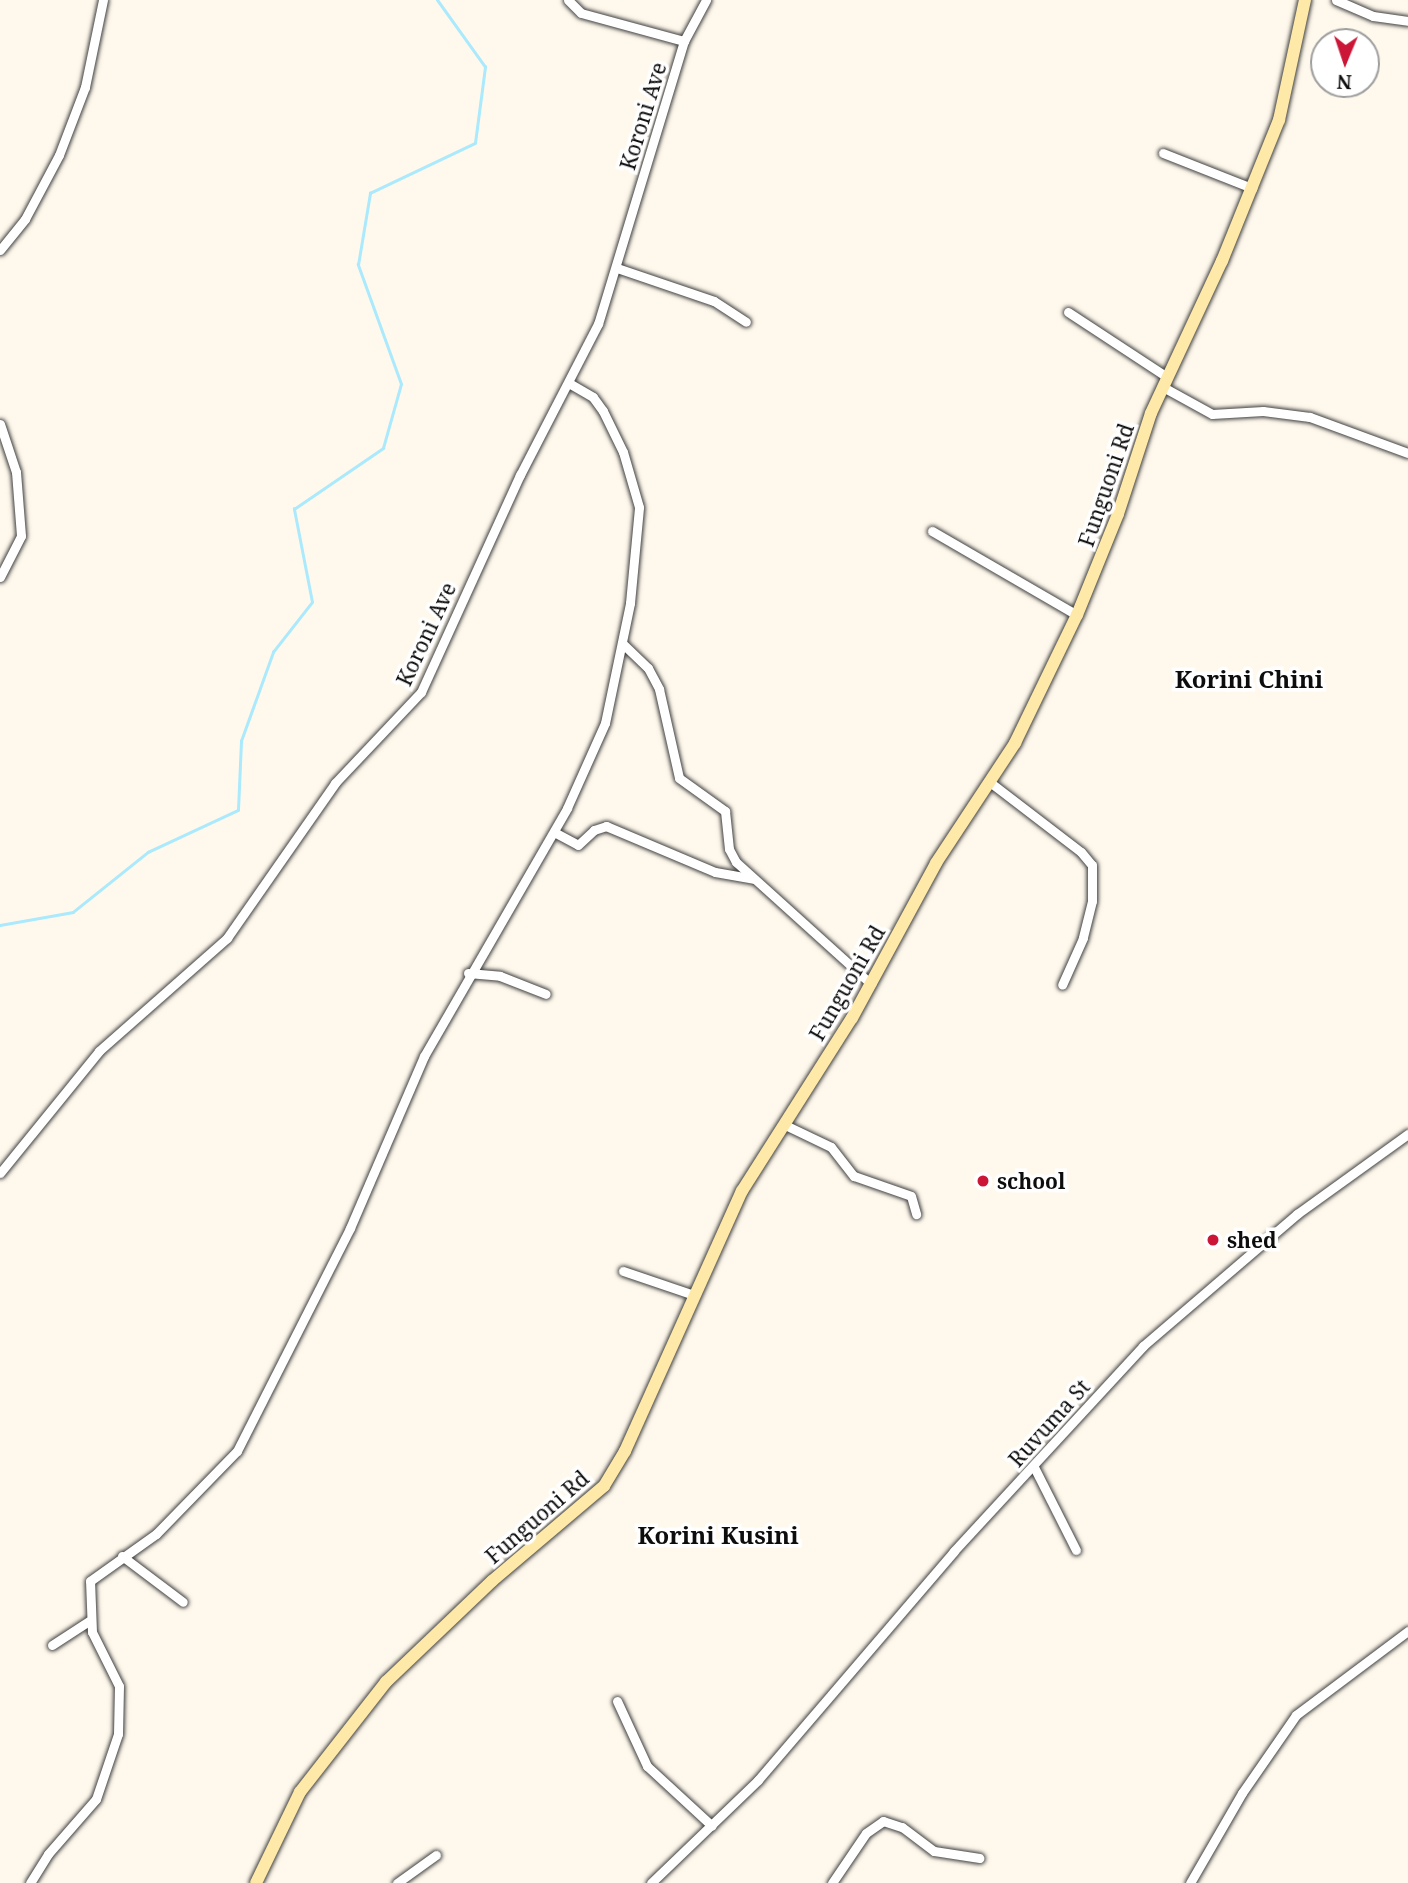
<!DOCTYPE html>
<style>
body{margin:0}
#map{position:relative;width:1408px;height:1883px;overflow:hidden;background:#fff9ed;font-family:"Noto Serif",serif}
div>[style]{position:absolute}
.stream>*{height:2.5px;margin:-1.25px;padding:0 1.25px;transform-origin:1.25px;border-radius:1.25px;background:#abe9fd}
.roads{filter:drop-shadow(0 0 2px #404040) drop-shadow(0 0 2px #404040)}
.street>*{height:9px;margin:-4.5px;padding:0 4.5px;transform-origin:4.5px;border-radius:4.5px;background:#fff}
.secondary>*{height:12px;margin:-6px;padding:0 6px;transform-origin:6px;border-radius:6px;background:#ffe9a8}
.dots>*{width:19px;height:19px;translate:-50% -50%;box-sizing:border-box;border:4px solid #fff;border-radius:50%}
span{translate:-50% -50%;white-space:nowrap;text-align:center;line-height:1.15;-webkit-text-stroke:7px #fff;paint-order:stroke}
.street-label{font-size:21px;color:#0d0d0d}
.poi-label{font-size:21px;color:#0d0d0d;font-weight:700}
.left{translate:0 -50%;text-align:left}
.quarter-label{font-size:24px;color:#0d0d0d;font-weight:700}
.north{position:absolute;left:1310px;top:28px;width:70px;height:70px;box-sizing:border-box;background:#fff;border:2px solid #9e9e9e;border-radius:50%;rotate:182deg;font-size:19px;font-weight:700;line-height:28px;text-align:center;color:#0d0d0d}
.north::after{content:'';display:block;margin:auto;width:24px;height:32px;background:#cc1638;clip-path:polygon(50% 0,100% 100%,50% 72%,0 100%)}
</style>
<div id="map">
<div class="stream">
<i style="left:0;top:925px;width:74px;rotate:-10.1deg"></i>
<i style="left:73px;top:912px;width:96px;rotate:-38.7deg"></i>
<i style="left:148px;top:852px;width:99px;rotate:-25deg"></i>
<i style="left:238px;top:810px;width:69px;rotate:-87.5deg"></i>
<i style="left:241px;top:741px;width:95px;rotate:-70.2deg"></i>
<i style="left:273px;top:652px;width:63px;rotate:-52deg"></i>
<i style="left:312px;top:602px;width:95px;rotate:-101deg"></i>
<i style="left:294px;top:509px;width:108px;rotate:-34.4deg"></i>
<i style="left:383px;top:448px;width:66px;rotate:-74.3deg"></i>
<i style="left:401px;top:384px;width:127px;rotate:-109.9deg"></i>
<i style="left:358px;top:265px;width:73px;rotate:-80.5deg"></i>
<i style="left:370px;top:193px;width:116px;rotate:-25.5deg"></i>
<i style="left:475px;top:143px;width:77px;rotate:-82.5deg"></i>
<i style="left:485px;top:67px;width:82px;rotate:-125.6deg"></i>
</div>
<div class="roads">
<div class="street">
<i style="left:568px;top:0;width:18px;rotate:45deg"></i>
<i style="left:581px;top:13px;width:107px;rotate:15.2deg"></i>
<i style="left:1336px;top:0;width:40px;rotate:23.4deg"></i>
<i style="left:1373px;top:16px;width:35px;rotate:8deg"></i>
<i style="left:1163px;top:153px;width:96px;rotate:21.5deg"></i>
<i style="left:0;top:250px;width:40px;rotate:-51deg"></i>
<i style="left:25px;top:219px;width:72px;rotate:-62deg"></i>
<i style="left:59px;top:155px;width:73px;rotate:-69.1deg"></i>
<i style="left:85px;top:87px;width:89px;rotate:-78.3deg"></i>
<i style="left:617px;top:268px;width:102px;rotate:18.8deg"></i>
<i style="left:714px;top:301px;width:38px;rotate:33deg"></i>
<i style="left:1068px;top:312px;width:118px;rotate:33.3deg"></i>
<i style="left:1163px;top:387px;width:56px;rotate:28.9deg"></i>
<i style="left:1212px;top:414px;width:51px;rotate:-3.4deg"></i>
<i style="left:1263px;top:411px;width:47px;rotate:7.3deg"></i>
<i style="left:1310px;top:417px;width:104px;rotate:20.2deg"></i>
<i style="left:0;top:424px;width:51px;rotate:71.6deg"></i>
<i style="left:16px;top:472px;width:64px;rotate:85.5deg"></i>
<i style="left:21px;top:536px;width:46px;rotate:117.1deg"></i>
<i style="left:932px;top:531px;width:168px;rotate:30.1deg"></i>
<i style="left:623px;top:644px;width:35px;rotate:44deg"></i>
<i style="left:648px;top:668px;width:24px;rotate:62deg"></i>
<i style="left:659px;top:689px;width:91px;rotate:77.3deg"></i>
<i style="left:679px;top:778px;width:57px;rotate:35.7deg"></i>
<i style="left:725px;top:811px;width:38px;rotate:84deg"></i>
<i style="left:729px;top:849px;width:15px;rotate:62deg"></i>
<i style="left:736px;top:862px;width:182px;rotate:42.1deg"></i>
<i style="left:991px;top:783px;width:113px;rotate:37.5deg"></i>
<i style="left:1081px;top:852px;width:17px;rotate:50deg"></i>
<i style="left:1092px;top:865px;width:36px;rotate:90deg"></i>
<i style="left:1092px;top:901px;width:38px;rotate:104deg"></i>
<i style="left:1083px;top:938px;width:51px;rotate:114.1deg"></i>
<i style="left:554px;top:832px;width:27px;rotate:28deg"></i>
<i style="left:578px;top:845px;width:22px;rotate:-43deg"></i>
<i style="left:594px;top:830px;width:13px;rotate:-18deg"></i>
<i style="left:606px;top:826px;width:118px;rotate:22.9deg"></i>
<i style="left:715px;top:872px;width:39px;rotate:10deg"></i>
<i style="left:468px;top:973px;width:32px;rotate:5deg"></i>
<i style="left:500px;top:976px;width:49px;rotate:21.4deg"></i>
<i style="left:783px;top:1124px;width:53px;rotate:25.6deg"></i>
<i style="left:831px;top:1147px;width:37px;rotate:52deg"></i>
<i style="left:854px;top:1176px;width:60px;rotate:19.3deg"></i>
<i style="left:911px;top:1196px;width:19px;rotate:74deg"></i>
<i style="left:0;top:1173px;width:157px;rotate:-50.9deg"></i>
<i style="left:99px;top:1051px;width:171px;rotate:-41.4deg"></i>
<i style="left:227px;top:938px;width:189px;rotate:-55.1deg"></i>
<i style="left:335px;top:783px;width:125px;rotate:-46.6deg"></i>
<i style="left:421px;top:692px;width:239px;rotate:-65.5deg"></i>
<i style="left:520px;top:475px;width:170px;rotate:-62.7deg"></i>
<i style="left:598px;top:324px;width:296px;rotate:-73.1deg"></i>
<i style="left:684px;top:41px;width:47px;rotate:-61.8deg"></i>
<i style="left:623px;top:1271px;width:75px;rotate:18.7deg"></i>
<i style="left:1034px;top:1467px;width:93px;rotate:63.2deg"></i>
<i style="left:122px;top:1556px;width:76px;rotate:37deg"></i>
<i style="left:52px;top:1645px;width:44px;rotate:-33deg"></i>
<i style="left:617px;top:1701px;width:72px;rotate:65.2deg"></i>
<i style="left:647px;top:1766px;width:88px;rotate:42.7deg"></i>
<i style="left:30px;top:1883px;width:34px;rotate:-58deg"></i>
<i style="left:48px;top:1854px;width:73px;rotate:-48.9deg"></i>
<i style="left:96px;top:1799px;width:69px;rotate:-71.3deg"></i>
<i style="left:118px;top:1734px;width:48px;rotate:-88.8deg"></i>
<i style="left:119px;top:1686px;width:60px;rotate:-116.6deg"></i>
<i style="left:92px;top:1632px;width:51px;rotate:-92.2deg"></i>
<i style="left:90px;top:1581px;width:81px;rotate:-35.5deg"></i>
<i style="left:156px;top:1534px;width:116px;rotate:-45.7deg"></i>
<i style="left:237px;top:1451px;width:250px;rotate:-63.1deg"></i>
<i style="left:350px;top:1228px;width:187px;rotate:-66.7deg"></i>
<i style="left:424px;top:1056px;width:286px;rotate:-60deg"></i>
<i style="left:567px;top:808px;width:93px;rotate:-65.9deg"></i>
<i style="left:605px;top:723px;width:123px;rotate:-78.2deg"></i>
<i style="left:630px;top:603px;width:96px;rotate:-84.6deg"></i>
<i style="left:639px;top:507px;width:57px;rotate:-106.2deg"></i>
<i style="left:623px;top:452px;width:46px;rotate:-116deg"></i>
<i style="left:603px;top:411px;width:17px;rotate:-126deg"></i>
<i style="left:593px;top:397px;width:28px;rotate:-150deg"></i>
<i style="left:397px;top:1883px;width:48px;rotate:-35.7deg"></i>
<i style="left:651px;top:1883px;width:149px;rotate:-43.9deg"></i>
<i style="left:758px;top:1780px;width:301px;rotate:-49.4deg"></i>
<i style="left:954px;top:1551px;width:279px;rotate:-47.3deg"></i>
<i style="left:1143px;top:1346px;width:203px;rotate:-40.6deg"></i>
<i style="left:1297px;top:1214px;width:137px;rotate:-35.8deg"></i>
<i style="left:832px;top:1883px;width:60px;rotate:-55.8deg"></i>
<i style="left:866px;top:1833px;width:21px;rotate:-35deg"></i>
<i style="left:883px;top:1821px;width:20px;rotate:18deg"></i>
<i style="left:902px;top:1827px;width:40px;rotate:37deg"></i>
<i style="left:934px;top:1851px;width:46px;rotate:8.8deg"></i>
<i style="left:1190px;top:1883px;width:104px;rotate:-60deg"></i>
<i style="left:1242px;top:1793px;width:95px;rotate:-55.3deg"></i>
<i style="left:1296px;top:1715px;width:140px;rotate:-36.9deg"></i>
</div>
<div class="secondary">
<i style="left:256px;top:1883px;width:101px;rotate:-64.2deg"></i>
<i style="left:300px;top:1792px;width:140px;rotate:-52deg"></i>
<i style="left:386px;top:1682px;width:146px;rotate:-43.6deg"></i>
<i style="left:492px;top:1581px;width:147px;rotate:-40.3deg"></i>
<i style="left:604px;top:1486px;width:41px;rotate:-59deg"></i>
<i style="left:625px;top:1451px;width:285px;rotate:-65.8deg"></i>
<i style="left:742px;top:1191px;width:205px;rotate:-57.6deg"></i>
<i style="left:852px;top:1018px;width:176px;rotate:-61.5deg"></i>
<i style="left:936px;top:863px;width:144px;rotate:-56.6deg"></i>
<i style="left:1015px;top:743px;width:142px;rotate:-64.2deg"></i>
<i style="left:1077px;top:615px;width:109px;rotate:-67.9deg"></i>
<i style="left:1118px;top:514px;width:106px;rotate:-71.9deg"></i>
<i style="left:1151px;top:413px;width:168px;rotate:-65deg"></i>
<i style="left:1222px;top:261px;width:152px;rotate:-68deg"></i>
<i style="left:1279px;top:120px;width:123px;rotate:-77.8deg"></i>
</div>
</div>
<div class="dots">
<i style="left:983px;top:1181px;background:#cc1638"></i>
<i style="left:1213px;top:1240px;background:#cc1638"></i>
</div>
<div class="street-label">
<span style="left:643px;top:116px;rotate:-73deg">Koroni Ave</span>
<span style="left:1106px;top:485px;rotate:-71deg">Funguoni Rd</span>
<span style="left:426px;top:634px;rotate:-65deg">Koroni Ave</span>
<span style="left:847px;top:983px;rotate:-60deg">Funguoni Rd</span>
<span style="left:1049px;top:1423px;rotate:-48deg">Ruvuma St</span>
<span style="left:537px;top:1517px;rotate:-41deg">Funguoni Rd</span>
</div>
<div class="poi-label">
<span class="left" style="left:997px;top:1181px">school</span>
<span class="left" style="left:1227px;top:1240px">shed</span>
</div>
<div class="quarter-label">
<span style="left:1249px;top:679px">Korini Chini</span>
<span style="left:718px;top:1535px">Korini Kusini</span>
</div>
<div class="north">N</div>
</div>
